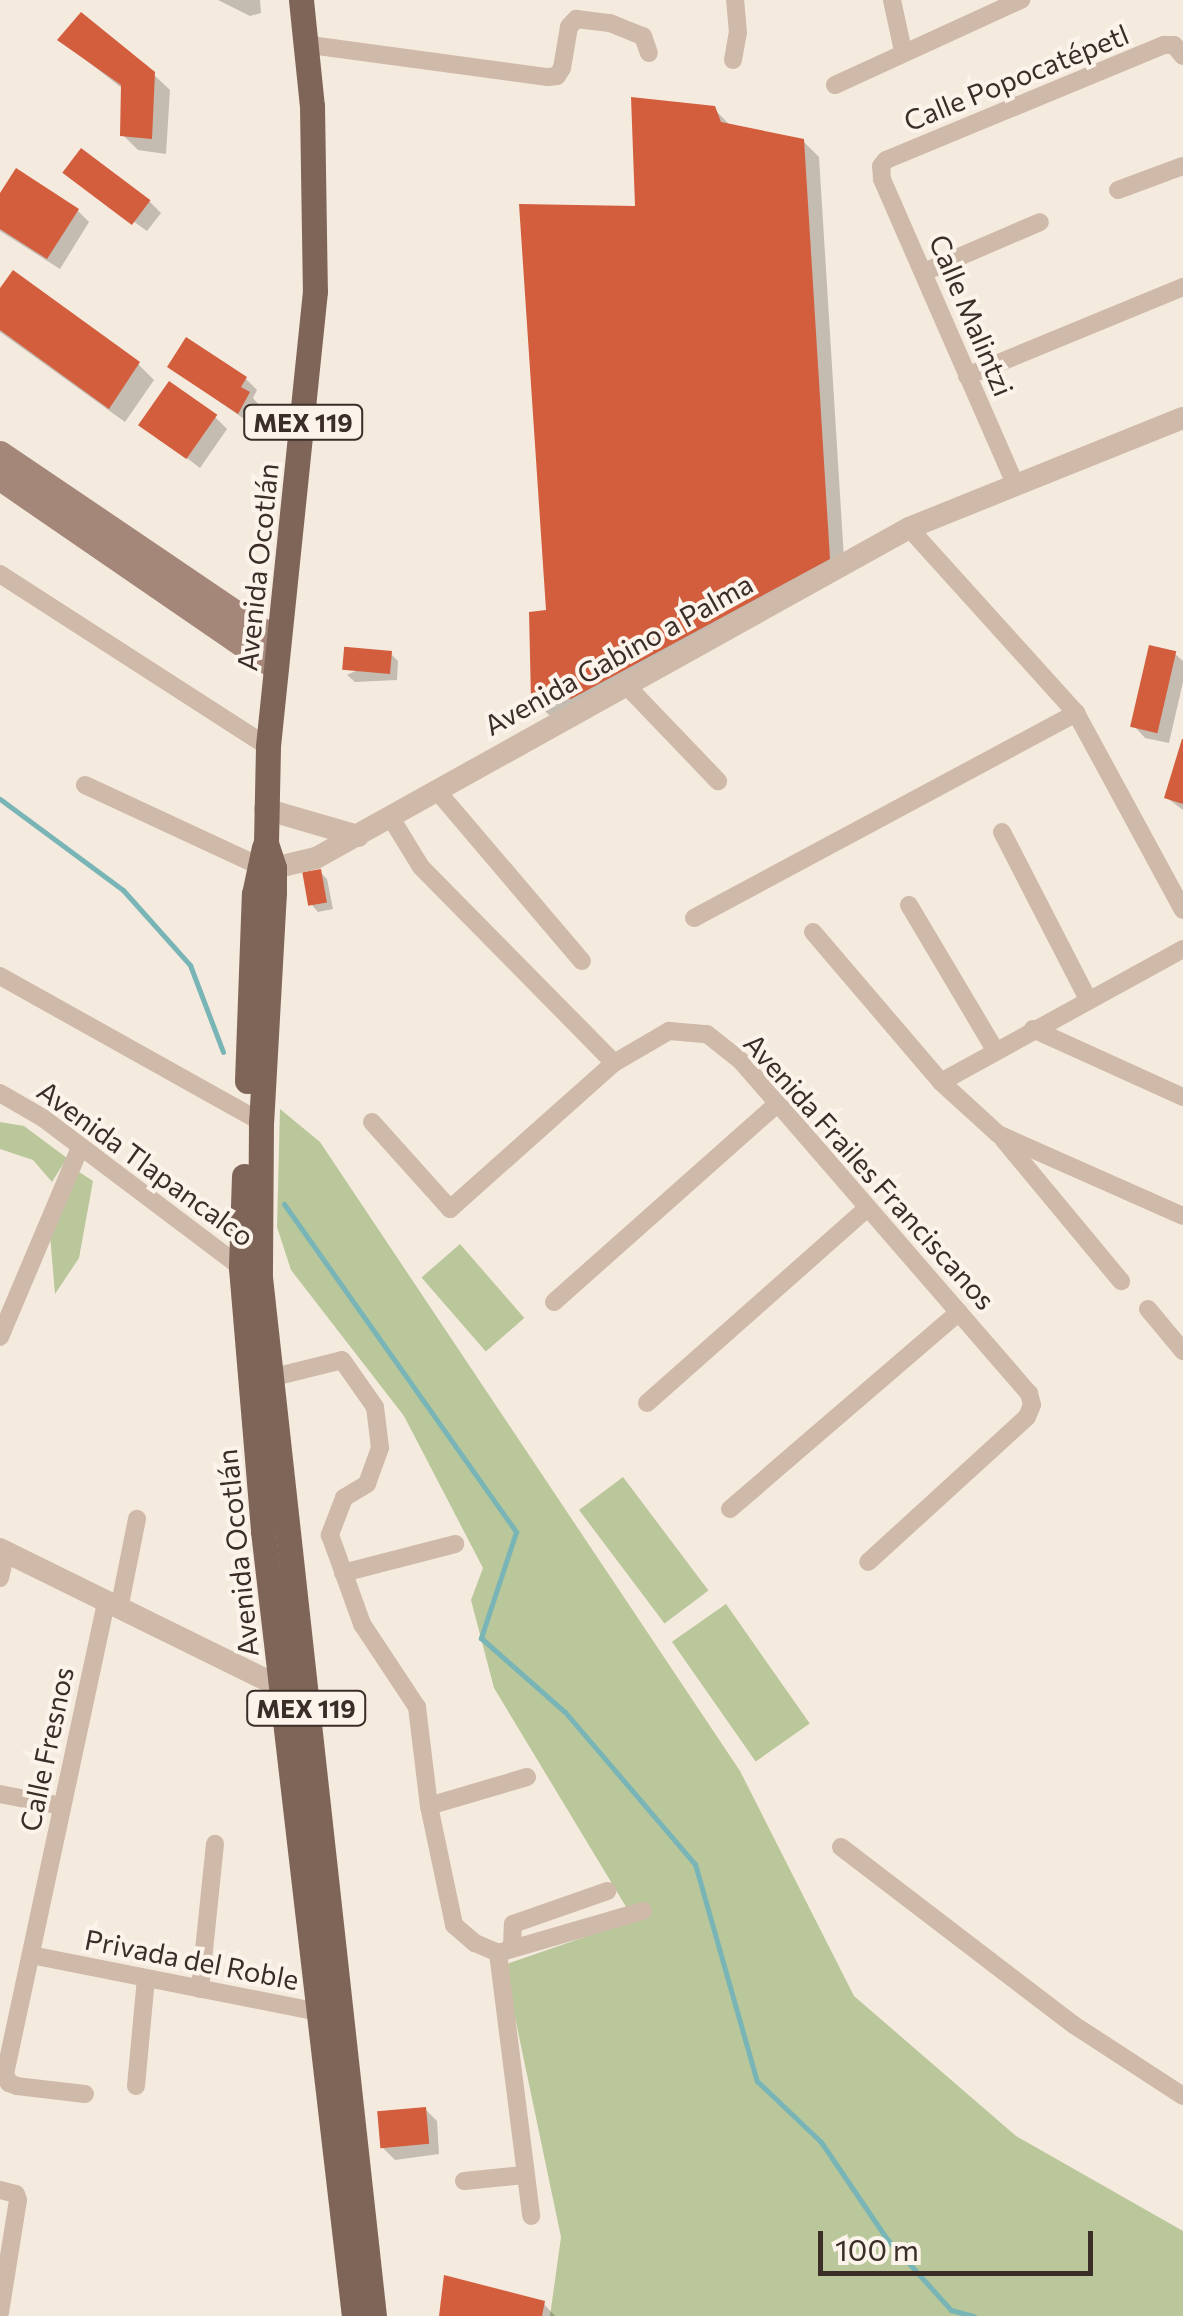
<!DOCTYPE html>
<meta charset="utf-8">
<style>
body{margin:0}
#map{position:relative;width:1183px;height:2316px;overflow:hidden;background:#f5eade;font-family:Commissioner,sans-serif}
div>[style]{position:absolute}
.green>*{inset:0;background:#b9c79b;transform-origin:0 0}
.shadow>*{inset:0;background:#0003}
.stream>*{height:5px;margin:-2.5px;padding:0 2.5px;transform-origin:2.5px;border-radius:2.5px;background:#79b5b6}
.building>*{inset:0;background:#d35e3e;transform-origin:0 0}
.minor>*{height:18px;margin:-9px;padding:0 9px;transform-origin:9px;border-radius:9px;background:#cfb9a8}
.tertiary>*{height:22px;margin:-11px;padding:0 11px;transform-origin:11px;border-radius:11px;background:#cfb9a8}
.secondary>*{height:25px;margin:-12.5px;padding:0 12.5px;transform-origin:12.5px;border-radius:12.5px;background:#a48779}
.primary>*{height:25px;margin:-12.5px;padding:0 12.5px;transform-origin:12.5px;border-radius:12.5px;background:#7f6458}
span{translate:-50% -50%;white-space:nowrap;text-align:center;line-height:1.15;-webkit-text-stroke:8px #fcf4eb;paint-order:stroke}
.shield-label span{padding:2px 8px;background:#fcf4eb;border:2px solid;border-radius:8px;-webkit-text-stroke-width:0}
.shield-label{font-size:25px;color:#3b2e29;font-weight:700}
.street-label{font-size:28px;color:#3b2e29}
.scale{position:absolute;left:818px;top:2231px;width:275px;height:45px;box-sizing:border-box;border:5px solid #3b2e29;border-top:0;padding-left:12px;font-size:30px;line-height:35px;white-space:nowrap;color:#3b2e29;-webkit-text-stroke:8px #fcf4eb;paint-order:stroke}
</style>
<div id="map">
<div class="green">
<i style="clip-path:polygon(280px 1109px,320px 1142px,740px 1771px,854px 1996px,1016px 2136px,1183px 2231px,1183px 2316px,550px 2316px,561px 2237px,504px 1965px,634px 1920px,494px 1688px,471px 1600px,483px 1568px,404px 1416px,291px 1270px,277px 1227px)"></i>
<i style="clip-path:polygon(0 1122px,24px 1126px,67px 1158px,52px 1182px,33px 1160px,0 1149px)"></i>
<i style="clip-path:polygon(76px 1170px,93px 1181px,79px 1258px,55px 1294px,50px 1235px)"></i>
<i style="left:460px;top:1244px;width:98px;height:51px;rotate:49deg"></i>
<i style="left:623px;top:1477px;width:142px;height:55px;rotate:53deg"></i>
<i style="left:726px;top:1604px;width:146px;height:66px;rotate:55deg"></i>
</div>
<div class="shadow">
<i style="clip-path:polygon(218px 0,260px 0,261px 13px,250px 16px)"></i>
<i style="clip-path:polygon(60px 40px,153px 74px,170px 90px,166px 154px,138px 150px,123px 135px,123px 89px)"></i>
<i style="clip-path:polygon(713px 108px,730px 125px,803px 141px,819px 157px,845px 575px,588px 714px,549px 715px,533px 699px,548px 612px,637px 208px)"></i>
<i style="clip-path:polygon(65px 173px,150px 202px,161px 213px,147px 231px)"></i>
<i style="clip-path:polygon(0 198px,78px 211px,89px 222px,60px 269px,0 231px)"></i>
<i style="clip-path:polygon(0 292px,138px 364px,154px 380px,125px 422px,0 332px)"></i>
<i style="clip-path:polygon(170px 367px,246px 379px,257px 390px,253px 398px,260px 406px,250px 423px)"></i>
<i style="clip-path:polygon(215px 417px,227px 429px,200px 468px,142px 424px)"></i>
<i style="clip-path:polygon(391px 654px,398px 661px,397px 680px,355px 682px,347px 675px)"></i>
<i style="clip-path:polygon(1175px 654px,1183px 661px,1183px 682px,1169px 743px,1145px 738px,1134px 726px)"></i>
<i style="clip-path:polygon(1183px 744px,1183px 810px,1167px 798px)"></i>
<i style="clip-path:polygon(320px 872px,327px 879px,333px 909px,318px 912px,311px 904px)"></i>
<i style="clip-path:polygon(425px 2109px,437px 2121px,439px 2154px,395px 2160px,383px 2148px)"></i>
<i style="clip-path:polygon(543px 2303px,555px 2316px,442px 2316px)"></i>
</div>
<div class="stream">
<i style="left:0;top:799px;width:153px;rotate:36.5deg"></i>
<i style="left:123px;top:890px;width:101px;rotate:48.2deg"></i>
<i style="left:190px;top:965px;width:93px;rotate:69.2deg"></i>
<i style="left:284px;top:1204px;width:402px;rotate:54.7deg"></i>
<i style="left:516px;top:1532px;width:112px;rotate:108.3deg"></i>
<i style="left:481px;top:1638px;width:112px;rotate:41.4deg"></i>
<i style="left:565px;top:1712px;width:200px;rotate:49.5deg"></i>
<i style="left:695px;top:1864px;width:226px;rotate:74.1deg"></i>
<i style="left:757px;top:2081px;width:88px;rotate:43.6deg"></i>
<i style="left:821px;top:2142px;width:117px;rotate:55.8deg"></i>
<i style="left:887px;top:2239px;width:96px;rotate:48deg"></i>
<i style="left:951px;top:2310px;width:24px;rotate:15deg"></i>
</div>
<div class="building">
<i style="clip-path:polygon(81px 12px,155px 72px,152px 139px,120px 136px,121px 85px,57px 40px)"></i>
<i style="clip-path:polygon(631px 97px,715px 106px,721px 122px,804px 139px,830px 559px,571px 699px,531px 700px,529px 612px,546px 610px,519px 204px,635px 206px)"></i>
<i style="left:81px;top:148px;width:87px;height:31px;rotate:37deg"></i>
<i style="clip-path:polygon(16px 168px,79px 209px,47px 259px,0 229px,0 193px)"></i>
<i style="clip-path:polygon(13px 270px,140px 362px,109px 409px,0 330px,0 288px)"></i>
<i style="clip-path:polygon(186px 337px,247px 377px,241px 387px,250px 392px,238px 414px,167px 367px)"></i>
<i style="left:169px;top:381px;width:59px;height:54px;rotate:35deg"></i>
<i style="left:1149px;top:645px;width:28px;height:84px;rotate:13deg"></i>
<i style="left:392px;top:651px;width:23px;height:48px;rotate:95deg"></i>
<i style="clip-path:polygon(1182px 739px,1183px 739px,1183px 804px,1164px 798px)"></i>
<i style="left:321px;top:869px;width:34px;height:19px;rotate:80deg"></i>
<i style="left:426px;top:2107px;width:37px;height:49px;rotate:85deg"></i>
<i style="clip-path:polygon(444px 2275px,545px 2301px,542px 2316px,439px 2316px)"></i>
</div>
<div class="minor">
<i style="left:892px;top:0;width:52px;rotate:77.8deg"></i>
<i style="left:303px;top:44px;width:247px;rotate:7.7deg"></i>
<i style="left:548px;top:77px;width:9px;rotate:-6deg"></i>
<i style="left:557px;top:76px;width:9px;rotate:-58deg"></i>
<i style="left:562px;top:68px;width:42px;rotate:-80.3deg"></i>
<i style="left:569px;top:27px;width:11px;rotate:-49deg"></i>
<i style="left:576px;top:19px;width:34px;rotate:7deg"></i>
<i style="left:610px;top:23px;width:35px;rotate:22deg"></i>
<i style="left:643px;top:36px;width:18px;rotate:71deg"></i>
<i style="left:733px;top:60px;width:27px;rotate:-80deg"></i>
<i style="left:738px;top:33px;width:33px;rotate:-95deg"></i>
<i style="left:835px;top:85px;width:205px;rotate:-24.6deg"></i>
<i style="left:1118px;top:190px;width:69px;rotate:-20.3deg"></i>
<i style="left:924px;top:272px;width:126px;rotate:-23.3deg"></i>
<i style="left:967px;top:376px;width:234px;rotate:-22.4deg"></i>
<i style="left:1016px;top:486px;width:335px;rotate:-113.6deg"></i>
<i style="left:882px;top:179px;width:13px;rotate:-94deg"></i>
<i style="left:881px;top:166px;width:8px;rotate:-50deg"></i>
<i style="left:886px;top:160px;width:301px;rotate:-22.5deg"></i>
<i style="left:1164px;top:45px;width:10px"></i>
<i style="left:1174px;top:45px;width:14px;rotate:51deg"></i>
<i style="left:909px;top:528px;width:249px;rotate:47.9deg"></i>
<i style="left:1076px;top:713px;width:224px;rotate:61.5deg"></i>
<i style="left:0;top:574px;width:319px;rotate:32.8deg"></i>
<i style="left:624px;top:683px;width:136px;rotate:46.2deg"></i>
<i style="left:85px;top:785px;width:190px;rotate:24.9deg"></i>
<i style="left:438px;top:792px;width:222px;rotate:49.6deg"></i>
<i style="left:391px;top:818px;width:57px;rotate:58.5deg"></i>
<i style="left:421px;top:867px;width:275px;rotate:45.4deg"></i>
<i style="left:1002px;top:832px;width:188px;rotate:62.8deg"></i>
<i style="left:909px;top:905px;width:169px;rotate:59.3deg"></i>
<i style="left:694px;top:918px;width:434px;rotate:-28.2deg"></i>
<i style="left:813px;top:932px;width:197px;rotate:49.5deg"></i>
<i style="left:941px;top:1082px;width:77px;rotate:42.4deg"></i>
<i style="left:998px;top:1134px;width:202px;rotate:23.9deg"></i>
<i style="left:0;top:976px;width:299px;rotate:29.2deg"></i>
<i style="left:1033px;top:1029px;width:165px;rotate:24.4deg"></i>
<i style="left:941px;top:1082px;width:276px;rotate:-28.8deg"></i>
<i style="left:0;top:1093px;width:50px;rotate:30.2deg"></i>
<i style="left:43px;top:1118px;width:254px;rotate:37deg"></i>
<i style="left:372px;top:1122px;width:117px;rotate:48.1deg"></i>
<i style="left:450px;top:1209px;width:220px;rotate:-41.7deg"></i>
<i style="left:614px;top:1063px;width:64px;rotate:-30.2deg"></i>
<i style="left:669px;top:1031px;width:38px;rotate:5deg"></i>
<i style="left:707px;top:1034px;width:43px;rotate:38.5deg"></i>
<i style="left:741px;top:1061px;width:440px;rotate:49.1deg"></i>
<i style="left:1029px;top:1393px;width:12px;rotate:76deg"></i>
<i style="left:1032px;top:1405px;width:13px;rotate:113deg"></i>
<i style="left:1027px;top:1417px;width:215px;rotate:137.6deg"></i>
<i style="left:1003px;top:1139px;width:185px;rotate:50.3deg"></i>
<i style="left:554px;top:1302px;width:298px;rotate:-41.6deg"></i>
<i style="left:1148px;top:1309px;width:55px;rotate:50.2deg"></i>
<i style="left:0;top:1337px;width:203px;rotate:-67.1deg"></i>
<i style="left:262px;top:1380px;width:82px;rotate:-14deg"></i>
<i style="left:342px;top:1360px;width:57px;rotate:54.9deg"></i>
<i style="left:375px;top:1407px;width:41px;rotate:83deg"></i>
<i style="left:380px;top:1448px;width:38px;rotate:110deg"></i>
<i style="left:367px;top:1484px;width:27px;rotate:149deg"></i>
<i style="left:344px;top:1498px;width:40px;rotate:111deg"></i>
<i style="left:330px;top:1535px;width:95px;rotate:70.2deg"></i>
<i style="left:362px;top:1624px;width:100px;rotate:56.5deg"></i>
<i style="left:417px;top:1707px;width:100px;rotate:83.1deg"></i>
<i style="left:647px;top:1403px;width:293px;rotate:-41.5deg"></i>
<i style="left:730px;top:1509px;width:302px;rotate:-40.7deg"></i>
<i style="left:343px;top:1573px;width:116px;rotate:-14.5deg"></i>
<i style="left:0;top:1578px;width:27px;rotate:-77deg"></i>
<i style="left:119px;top:1609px;width:92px;rotate:-78.7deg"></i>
<i style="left:527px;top:1777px;width:102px;rotate:163.5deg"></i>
<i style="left:429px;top:1806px;width:122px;rotate:78.1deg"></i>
<i style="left:454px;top:1925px;width:28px;rotate:41deg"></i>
<i style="left:475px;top:1943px;width:25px;rotate:23deg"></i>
<i style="left:498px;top:1953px;width:151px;rotate:-16.2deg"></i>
<i style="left:0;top:1794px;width:63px;rotate:11deg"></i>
<i style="left:841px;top:1847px;width:293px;rotate:37.4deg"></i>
<i style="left:1074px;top:2025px;width:130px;rotate:33.1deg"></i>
<i style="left:512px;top:1948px;width:24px;rotate:-88deg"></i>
<i style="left:513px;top:1924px;width:100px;rotate:-19.3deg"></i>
<i style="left:498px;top:1953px;width:265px;rotate:82.8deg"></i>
<i style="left:31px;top:1955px;width:303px;rotate:11.2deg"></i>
<i style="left:200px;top:1989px;width:146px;rotate:-84.1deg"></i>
<i style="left:136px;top:2086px;width:107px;rotate:-84.7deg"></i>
<i style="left:85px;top:2094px;width:68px;rotate:-173.3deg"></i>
<i style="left:17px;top:2086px;width:9px;rotate:-159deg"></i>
<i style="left:9px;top:2083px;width:10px;rotate:-114deg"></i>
<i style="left:5px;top:2074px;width:482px;rotate:-77.9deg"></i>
<i style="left:464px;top:2181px;width:60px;rotate:-5.7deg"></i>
<i style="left:0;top:2190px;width:16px;rotate:14deg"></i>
<i style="left:16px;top:2194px;width:6px;rotate:72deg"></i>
<i style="left:18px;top:2200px;width:114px;rotate:99.1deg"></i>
</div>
<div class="tertiary">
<i style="left:265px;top:809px;width:97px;rotate:16.2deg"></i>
<i style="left:257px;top:865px;width:17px;rotate:10deg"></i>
<i style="left:274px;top:868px;width:43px;rotate:-13.4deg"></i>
<i style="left:316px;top:858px;width:679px;rotate:-29.1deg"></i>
<i style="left:909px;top:528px;width:295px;rotate:-21.9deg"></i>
<i style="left:0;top:1549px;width:312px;rotate:26.2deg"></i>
<i style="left:280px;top:1687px;width:15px;rotate:4deg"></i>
</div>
<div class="secondary">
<i style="left:0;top:453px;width:336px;rotate:34.1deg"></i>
<i style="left:0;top:478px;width:335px;rotate:34.5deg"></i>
</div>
<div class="primary">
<i style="left:301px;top:0;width:107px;rotate:84.1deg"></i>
<i style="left:312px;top:106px;width:185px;rotate:89.1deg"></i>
<i style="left:315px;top:291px;width:458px;rotate:95.9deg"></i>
<i style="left:268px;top:747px;width:96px;rotate:91.2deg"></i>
<i style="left:266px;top:843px;width:26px;rotate:72deg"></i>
<i style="left:274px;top:868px;width:24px;rotate:90deg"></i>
<i style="left:274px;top:892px;width:230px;rotate:93.2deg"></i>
<i style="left:261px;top:1122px;width:155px;rotate:90.4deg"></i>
<i style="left:260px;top:1277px;width:1045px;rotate:83.74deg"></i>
<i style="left:247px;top:1081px;width:187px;rotate:-87.9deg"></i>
<i style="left:254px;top:894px;width:48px;rotate:-78deg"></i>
<i style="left:244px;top:1176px;width:92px;rotate:91.9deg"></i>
<i style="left:241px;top:1268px;width:264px;rotate:85.2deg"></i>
<i style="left:263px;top:1531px;width:790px;rotate:83.39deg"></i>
</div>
<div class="shield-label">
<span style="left:303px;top:422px">MEX 119</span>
<span style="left:306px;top:1708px">MEX 119</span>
</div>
<div class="street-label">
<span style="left:1016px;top:77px;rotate:-22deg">Calle Popocatépetl</span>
<span style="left:972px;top:315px;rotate:67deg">Calle Malintzi</span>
<span style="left:257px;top:567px;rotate:-84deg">Avenida Ocotlán</span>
<span style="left:618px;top:654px;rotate:-29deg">Avenida Gabino a Palma</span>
<span style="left:146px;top:1163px;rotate:36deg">Avenida Tlapancalco</span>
<span style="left:870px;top:1171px;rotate:48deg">Avenida Frailes Franciscanos</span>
<span style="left:237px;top:1553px;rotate:-96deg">Avenida Ocotlán</span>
<span style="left:46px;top:1749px;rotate:-78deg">Calle Fresnos</span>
<span style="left:192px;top:1959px;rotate:11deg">Privada del Roble</span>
</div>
<div class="scale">100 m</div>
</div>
